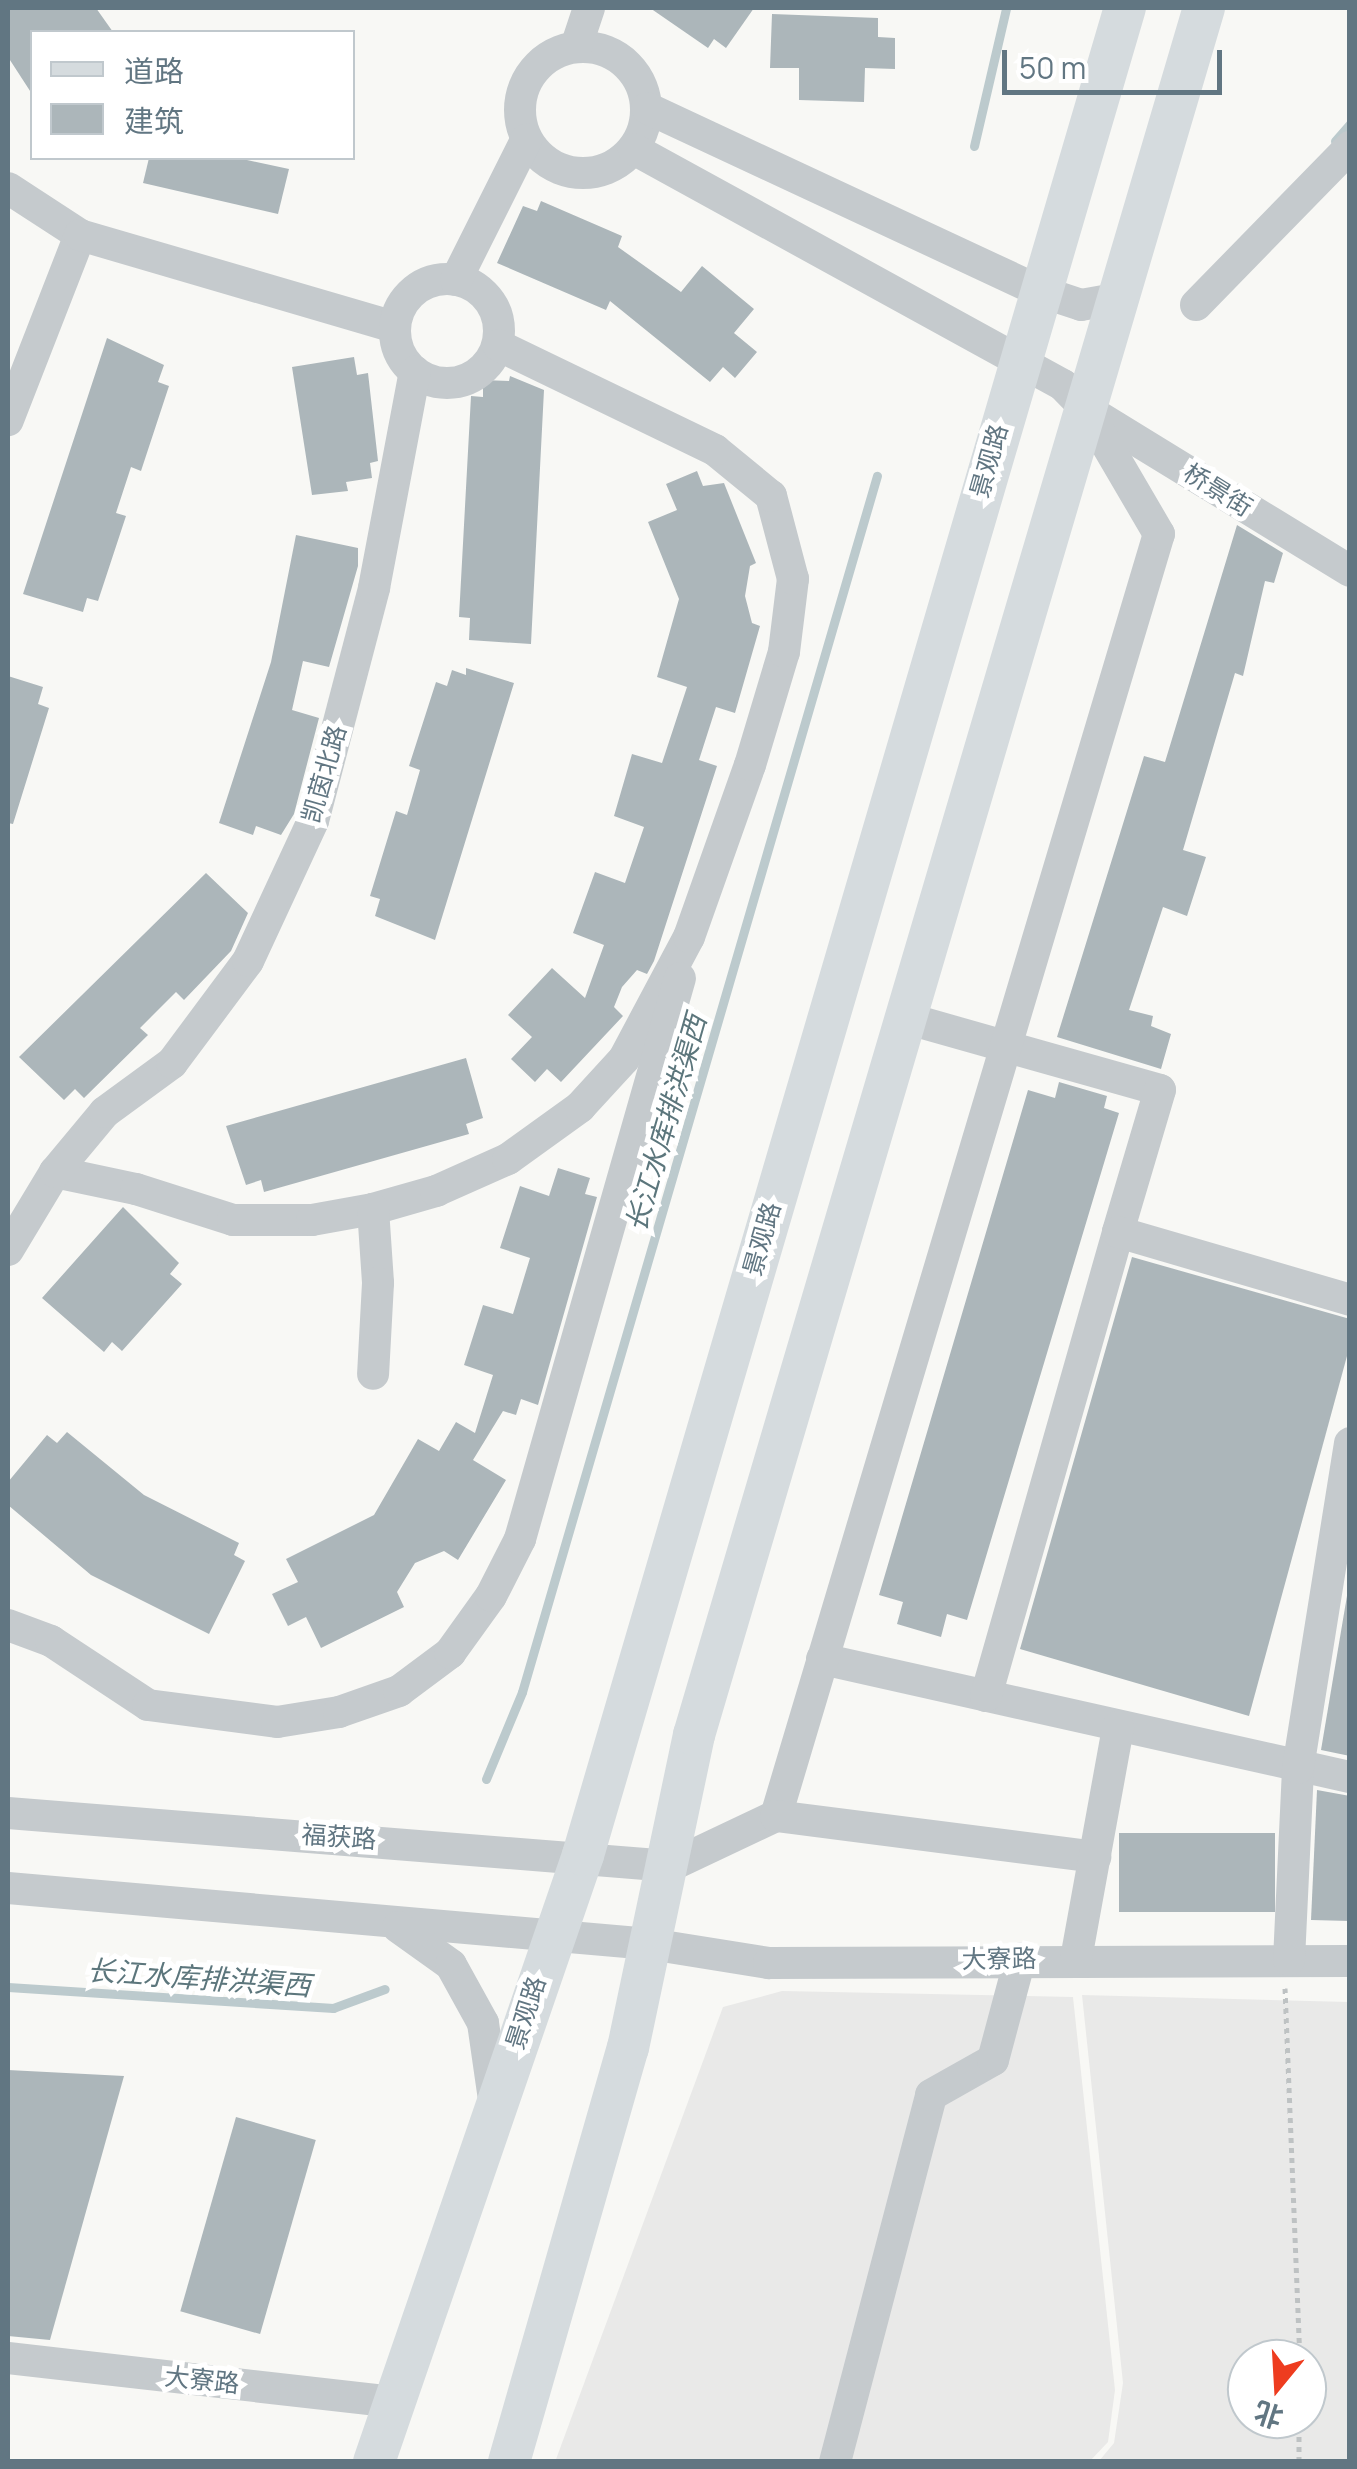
<!DOCTYPE html>
<meta charset="utf-8">
<style>
body{margin:0}
#map{position:relative;width:1357px;height:2469px;overflow:hidden;background:#f8f8f5;font-family:Manrope,"Noto Sans SC",sans-serif}
div>[style]{position:absolute}
.built>*{inset:0;background:#e9e9e8}
.stream>*{height:9px;margin:-4.5px;padding:0 4.5px;transform-origin:4.5px;border-radius:4.5px;background:#bccacd}
.building>*{inset:0;background:#acb6ba;transform-origin:0 0}
.path>*{height:5px;margin-top:-2.5px;transform-origin:0;background:repeating-linear-gradient(90deg,#bec2c3 0 5px,transparent 0 10px)}
.minor>*{height:32px;margin:-16px;padding:0 16px;transform-origin:16px;border-radius:16px;background:#c5cacd}
.minor>.ring{margin:-16px;padding:0;box-sizing:content-box;background:none;border:32px solid #c5cacd;border-radius:50%}
.major>*{height:42px;margin:-21px;padding:0 21px;transform-origin:21px;border-radius:21px;background:#d5dbde}
span{translate:-50% -50%;white-space:nowrap;text-align:center;line-height:1.15;-webkit-text-stroke:10px #fff;paint-order:stroke}
.street-label{font-size:25px;color:#617682}
.water-label{font-size:28px;color:#5c767c;font-style:italic}
.frame{position:absolute;inset:0;border:10px solid #617682;pointer-events:none}
.legend{position:absolute;left:30px;top:30px;width:325px;height:130px;box-sizing:border-box;background:#fff;border:2px solid #c0c8cd;margin:0;padding:12px 18px;list-style:none;font-size:30px;color:#617682}
.legend li{display:flex;align-items:center;gap:20px;height:50px}
.legend b{width:50px;border:2px solid #c0c8cd}
.north{position:absolute;left:1227px;top:2339px;width:100px;height:100px;box-sizing:border-box;background:#fff;border:2px solid #c0c8cd;border-radius:50%;rotate:198deg;font-size:28px;font-weight:700;line-height:40px;text-align:center;color:#617682}
.north::after{content:'';display:block;margin:auto;width:35px;height:45px;background:#ee3c1f;clip-path:polygon(50% 0,100% 100%,50% 72%,0 100%)}
.scale{position:absolute;left:1002px;top:50px;width:220px;height:45px;box-sizing:border-box;border:5px solid #617682;border-top:0;padding-left:12px;font-size:30px;line-height:35px;white-space:nowrap;color:#617682;-webkit-text-stroke:8px #fff;paint-order:stroke}
</style>
<div id="map">
<div class="built">
<i style="clip-path:polygon(782px 1991px,1073px 1997px,1115px 2390px,1108px 2442px,1090px 2461px,555px 2462px,723px 2007px)"></i>
<i style="clip-path:polygon(evenodd,1082px 1995px,1349px 2002px,1349px 2461px,1099px 2461px,1114px 2443px,1123px 2383px,1082px 1995px,1247px 2359px,1307px 2359px,1307px 2419px,1247px 2419px,1247px 2359px)"></i>
</div>
<div class="stream">
<i style="left:1335px;top:141px;width:23px;rotate:-49deg"></i>
<i style="left:974px;top:146px;width:142px;rotate:-76.9deg"></i>
<i style="left:486px;top:1779px;width:94px;rotate:-67.5deg"></i>
<i style="left:522px;top:1692px;width:1267px;rotate:-73.73deg"></i>
<i style="left:8px;top:1987px;width:326px;rotate:3.7deg"></i>
<i style="left:333px;top:2008px;width:55px;rotate:-20.1deg"></i>
</div>
<div class="building">
<i style="clip-path:polygon(8px 8px,96px 8px,113px 32px,32px 32px,32px 94px,8px 57px)"></i>
<i style="clip-path:polygon(650px 8px,754px 8px,726px 48px,714px 39px,708px 48px)"></i>
<i style="clip-path:polygon(772px 14px,878px 18px,878px 37px,895px 38px,895px 69px,865px 68px,864px 102px,799px 100px,799px 68px,770px 68px)"></i>
<i style="clip-path:polygon(149px 158px,238px 158px,289px 169px,278px 214px,143px 183px)"></i>
<i style="clip-path:polygon(541px 201px,622px 236px,618px 247px,681px 292px,702px 266px,754px 309px,734px 333px,757px 352px,735px 378px,723px 367px,710px 382px,610px 301px,606px 310px,497px 263px,523px 206px,537px 211px)"></i>
<i style="clip-path:polygon(107px 338px,164px 365px,158px 382px,169px 386px,141px 471px,131px 467px,116px 513px,126px 516px,98px 601px,87px 598px,83px 612px,23px 594px)"></i>
<i style="clip-path:polygon(354px 357px,357px 375px,368px 373px,378px 461px,370px 463px,372px 478px,346px 482px,348px 491px,312px 495px,292px 367px)"></i>
<i style="clip-path:polygon(510px 376px,544px 390px,531px 644px,469px 640px,470px 618px,459px 617px,471px 396px,483px 397px,483px 380px,509px 381px)"></i>
<i style="clip-path:polygon(697px 471px,703px 486px,724px 483px,756px 563px,750px 566px,745px 596px,752px 623px,760px 626px,735px 713px,716px 707px,699px 760px,717px 766px,654px 961px,647px 974px,637px 970px,622px 987px,614px 1007px,623px 1016px,561px 1082px,547px 1069px,535px 1082px,511px 1059px,532px 1037px,508px 1015px,552px 968px,585px 998px,604px 945px,573px 933px,595px 872px,625px 883px,644px 827px,614px 816px,632px 754px,662px 763px,687px 687px,657px 677px,679px 599px,648px 522px,677px 510px,666px 484px)"></i>
<i style="clip-path:polygon(1237px 525px,1283px 553px,1274px 583px,1265px 581px,1243px 676px,1235px 673px,1183px 850px,1206px 857px,1187px 916px,1163px 907px,1129px 1010px,1153px 1016px,1151px 1026px,1171px 1034px,1161px 1069px,1057px 1037px,1144px 756px,1165px 762px)"></i>
<i style="clip-path:polygon(296px 535px,358px 548px,358px 566px,329px 667px,303px 661px,292px 710px,319px 718px,294px 814px,281px 835px,256px 826px,253px 835px,219px 823px,271px 662px)"></i>
<i style="clip-path:polygon(466px 668px,514px 683px,435px 940px,375px 916px,380px 899px,370px 896px,396px 811px,407px 815px,420px 770px,409px 766px,436px 682px,447px 686px,452px 670px,466px 675px)"></i>
<i style="clip-path:polygon(8px 676px,43px 687px,38px 704px,49px 708px,13px 824px,8px 823px)"></i>
<i style="clip-path:polygon(206px 873px,248px 913px,231px 951px,184px 1000px,176px 992px,140px 1028px,148px 1035px,84px 1098px,75px 1089px,64px 1100px,19px 1057px)"></i>
<i style="clip-path:polygon(466px 1058px,483px 1118px,466px 1124px,469px 1134px,264px 1192px,261px 1180px,246px 1185px,226px 1126px)"></i>
<i style="clip-path:polygon(1059px 1082px,1107px 1096px,1104px 1108px,1119px 1113px,967px 1620px,947px 1614px,941px 1637px,897px 1624px,903px 1602px,879px 1595px,1028px 1090px,1055px 1098px)"></i>
<i style="clip-path:polygon(558px 1168px,590px 1178px,585px 1194px,597px 1197px,538px 1405px,521px 1399px,516px 1415px,503px 1411px,473px 1460px,506px 1480px,458px 1560px,444px 1551px,415px 1563px,397px 1592px,404px 1607px,321px 1648px,306px 1617px,288px 1626px,272px 1594px,298px 1582px,286px 1559px,374px 1515px,418px 1439px,439px 1451px,456px 1422px,475px 1433px,493px 1375px,464px 1365px,483px 1305px,513px 1314px,530px 1258px,500px 1248px,520px 1186px,549px 1196px)"></i>
<i style="clip-path:polygon(123px 1207px,179px 1263px,170px 1274px,182px 1284px,122px 1351px,112px 1342px,104px 1352px,42px 1298px)"></i>
<i style="clip-path:polygon(1132px 1257px,1350px 1319px,1350px 1345px,1249px 1716px,1020px 1649px)"></i>
<i style="clip-path:polygon(67px 1432px,144px 1495px,239px 1543px,234px 1555px,245px 1561px,209px 1634px,91px 1575px,8px 1505px,8px 1482px,47px 1435px,57px 1443px)"></i>
<i style="clip-path:polygon(1350px 1578px,1350px 1756px,1321px 1750px)"></i>
<i style="clip-path:polygon(1317px 1790px,1350px 1796px,1350px 1921px,1311px 1920px)"></i>
<i style="left:1119px;top:1833px;width:156px;height:79px"></i>
<i style="clip-path:polygon(8px 2070px,124px 2076px,50px 2340px,8px 2336px)"></i>
<i style="left:236px;top:2117px;width:83px;height:202px;rotate:16deg"></i>
</div>
<div class="path">
<i style="left:1285px;top:1988px;width:371px;rotate:87.7deg"></i>
<i style="left:1299px;top:2462px;width:43px;rotate:-90deg"></i>
</div>
<div class="minor">
<i class="ring" style="left:520px;top:47px;width:94px;height:94px"></i>
<i style="left:576px;top:47px;width:41px;rotate:-71.6deg"></i>
<i style="left:647px;top:108px;width:436px;rotate:25deg"></i>
<i style="left:1042px;top:292px;width:41px;rotate:18.4deg"></i>
<i style="left:1081px;top:305px;width:40px;rotate:-10deg"></i>
<i style="left:8px;top:188px;width:86px;rotate:33.1deg"></i>
<i style="left:80px;top:235px;width:199px;rotate:111.3deg"></i>
<i style="left:80px;top:235px;width:328px;rotate:16.3deg"></i>
<i class="ring" style="left:395px;top:279px;width:72px;height:72px"></i>
<i style="left:456px;top:280px;width:157px;rotate:-63.4deg"></i>
<i style="left:1196px;top:305px;width:221px;rotate:-45.7deg"></i>
<i style="left:1089px;top:411px;width:306px;rotate:31.5deg"></i>
<i style="left:902px;top:1017px;width:268px;rotate:15.8deg"></i>
<i style="left:1160px;top:1090px;width:148px;rotate:106.5deg"></i>
<i style="left:55px;top:1172px;width:83px;rotate:11.9deg"></i>
<i style="left:136px;top:1189px;width:102px;rotate:17.7deg"></i>
<i style="left:233px;top:1220px;width:79px"></i>
<i style="left:312px;top:1220px;width:62px;rotate:-10.2deg"></i>
<i style="left:373px;top:1209px;width:66px;rotate:-15.9deg"></i>
<i style="left:436px;top:1191px;width:79px;rotate:-24deg"></i>
<i style="left:508px;top:1159px;width:89px;rotate:-35.8deg"></i>
<i style="left:580px;top:1107px;width:65px;rotate:-47.5deg"></i>
<i style="left:624px;top:1059px;width:138px;rotate:-62deg"></i>
<i style="left:689px;top:937px;width:182px;rotate:-70.5deg"></i>
<i style="left:750px;top:765px;width:118px;rotate:-73.3deg"></i>
<i style="left:784px;top:652px;width:74px;rotate:-83deg"></i>
<i style="left:793px;top:579px;width:86px;rotate:-104.8deg"></i>
<i style="left:771px;top:496px;width:72px;rotate:-140.6deg"></i>
<i style="left:715px;top:450px;width:241px;rotate:-154.2deg"></i>
<i style="left:373px;top:1209px;width:74px;rotate:86.1deg"></i>
<i style="left:378px;top:1283px;width:91px;rotate:93.1deg"></i>
<i style="left:8px;top:1250px;width:91px;rotate:-58.9deg"></i>
<i style="left:55px;top:1172px;width:78px;rotate:-50.2deg"></i>
<i style="left:105px;top:1112px;width:83px;rotate:-36.2deg"></i>
<i style="left:172px;top:1063px;width:127px;rotate:-53.3deg"></i>
<i style="left:248px;top:961px;width:154px;rotate:-65.1deg"></i>
<i style="left:313px;top:821px;width:241px;rotate:-75.3deg"></i>
<i style="left:374px;top:588px;width:220px;rotate:-79.3deg"></i>
<i style="left:8px;top:1625px;width:46px;rotate:20.4deg"></i>
<i style="left:51px;top:1641px;width:116px;rotate:33.4deg"></i>
<i style="left:148px;top:1705px;width:130px;rotate:7.5deg"></i>
<i style="left:277px;top:1722px;width:63px;rotate:-9.2deg"></i>
<i style="left:339px;top:1712px;width:64px;rotate:-19.3deg"></i>
<i style="left:399px;top:1691px;width:64px;rotate:-36.7deg"></i>
<i style="left:450px;top:1653px;width:70px;rotate:-54.3deg"></i>
<i style="left:491px;top:1596px;width:64px;rotate:-63deg"></i>
<i style="left:520px;top:1539px;width:583px;rotate:-74.08deg"></i>
<i style="left:822px;top:1659px;width:541px;rotate:12.6deg"></i>
<i style="left:986px;top:1696px;width:482px;rotate:-74.1deg"></i>
<i style="left:1118px;top:1232px;width:242px;rotate:16.3deg"></i>
<i style="left:8px;top:1813px;width:664px;rotate:4.58deg"></i>
<i style="left:670px;top:1866px;width:117px;rotate:-25.3deg"></i>
<i style="left:776px;top:1816px;width:1338px;rotate:-73.37deg"></i>
<i style="left:1159px;top:534px;width:145px;rotate:-120.3deg"></i>
<i style="left:1086px;top:409px;width:33px;rotate:-134deg"></i>
<i style="left:1063px;top:385px;width:490px;rotate:-151.2deg"></i>
<i style="left:776px;top:1816px;width:322px;rotate:7.3deg"></i>
<i style="left:8px;top:1888px;width:644px;rotate:4.99deg"></i>
<i style="left:650px;top:1944px;width:121px;rotate:9.1deg"></i>
<i style="left:769px;top:1963px;width:581px;rotate:-0.2deg"></i>
<i style="left:398px;top:1927px;width:65px;rotate:35.6deg"></i>
<i style="left:451px;top:1965px;width:66px;rotate:61.1deg"></i>
<i style="left:483px;top:2023px;width:84px;rotate:81.8deg"></i>
<i style="left:1076px;top:1959px;width:236px;rotate:-79.7deg"></i>
<i style="left:1289px;top:1960px;width:192px;rotate:-87.3deg"></i>
<i style="left:1298px;top:1768px;width:329px;rotate:-80.9deg"></i>
<i style="left:8px;top:2358px;width:390px;rotate:6.5deg"></i>
<i style="left:835px;top:2462px;width:379px;rotate:-75.3deg"></i>
<i style="left:931px;top:2095px;width:71px;rotate:-29.4deg"></i>
<i style="left:993px;top:2060px;width:105px;rotate:-75deg"></i>
</div>
<div class="major">
<i style="left:374px;top:2462px;width:642px;rotate:-71deg"></i>
<i style="left:583px;top:1855px;width:1925px;rotate:-73.65deg"></i>
<i style="left:509px;top:2462px;width:431px;rotate:-74deg"></i>
<i style="left:628px;top:2048px;width:320px;rotate:-78.1deg"></i>
<i style="left:694px;top:1735px;width:1801px;rotate:-73.55deg"></i>
</div>
<div class="street-label">
<span style="left:989px;top:461px;rotate:-74deg">景观路</span>
<span style="left:1218px;top:490px;rotate:32deg">桥景街</span>
<span style="left:324px;top:774px;rotate:-74deg">凯茵北路</span>
<span style="left:762px;top:1239px;rotate:-74deg">景观路</span>
<span style="left:339px;top:1837px;rotate:4deg">福获路</span>
<span style="left:999px;top:1959px;rotate:-1deg">大寮路</span>
<span style="left:526px;top:2013px;rotate:-72deg">景观路</span>
<span style="left:202px;top:2380px;rotate:6deg">大寮路</span>
</div>
<div class="water-label">
<span style="left:665px;top:1123px;rotate:-74deg">长江水库排洪渠西</span>
<span style="left:199px;top:1977px;rotate:4deg">长江水库排洪渠西</span>
</div>
<div class="frame"></div>
<ul class="legend">
<li><b style="height:12px;background:#d5dbde"></b>道路</li>
<li><b style="height:28px;background:#acb6ba"></b>建筑</li>
</ul>
<div class="north">北</div>
<div class="scale">50 m</div>
</div>
